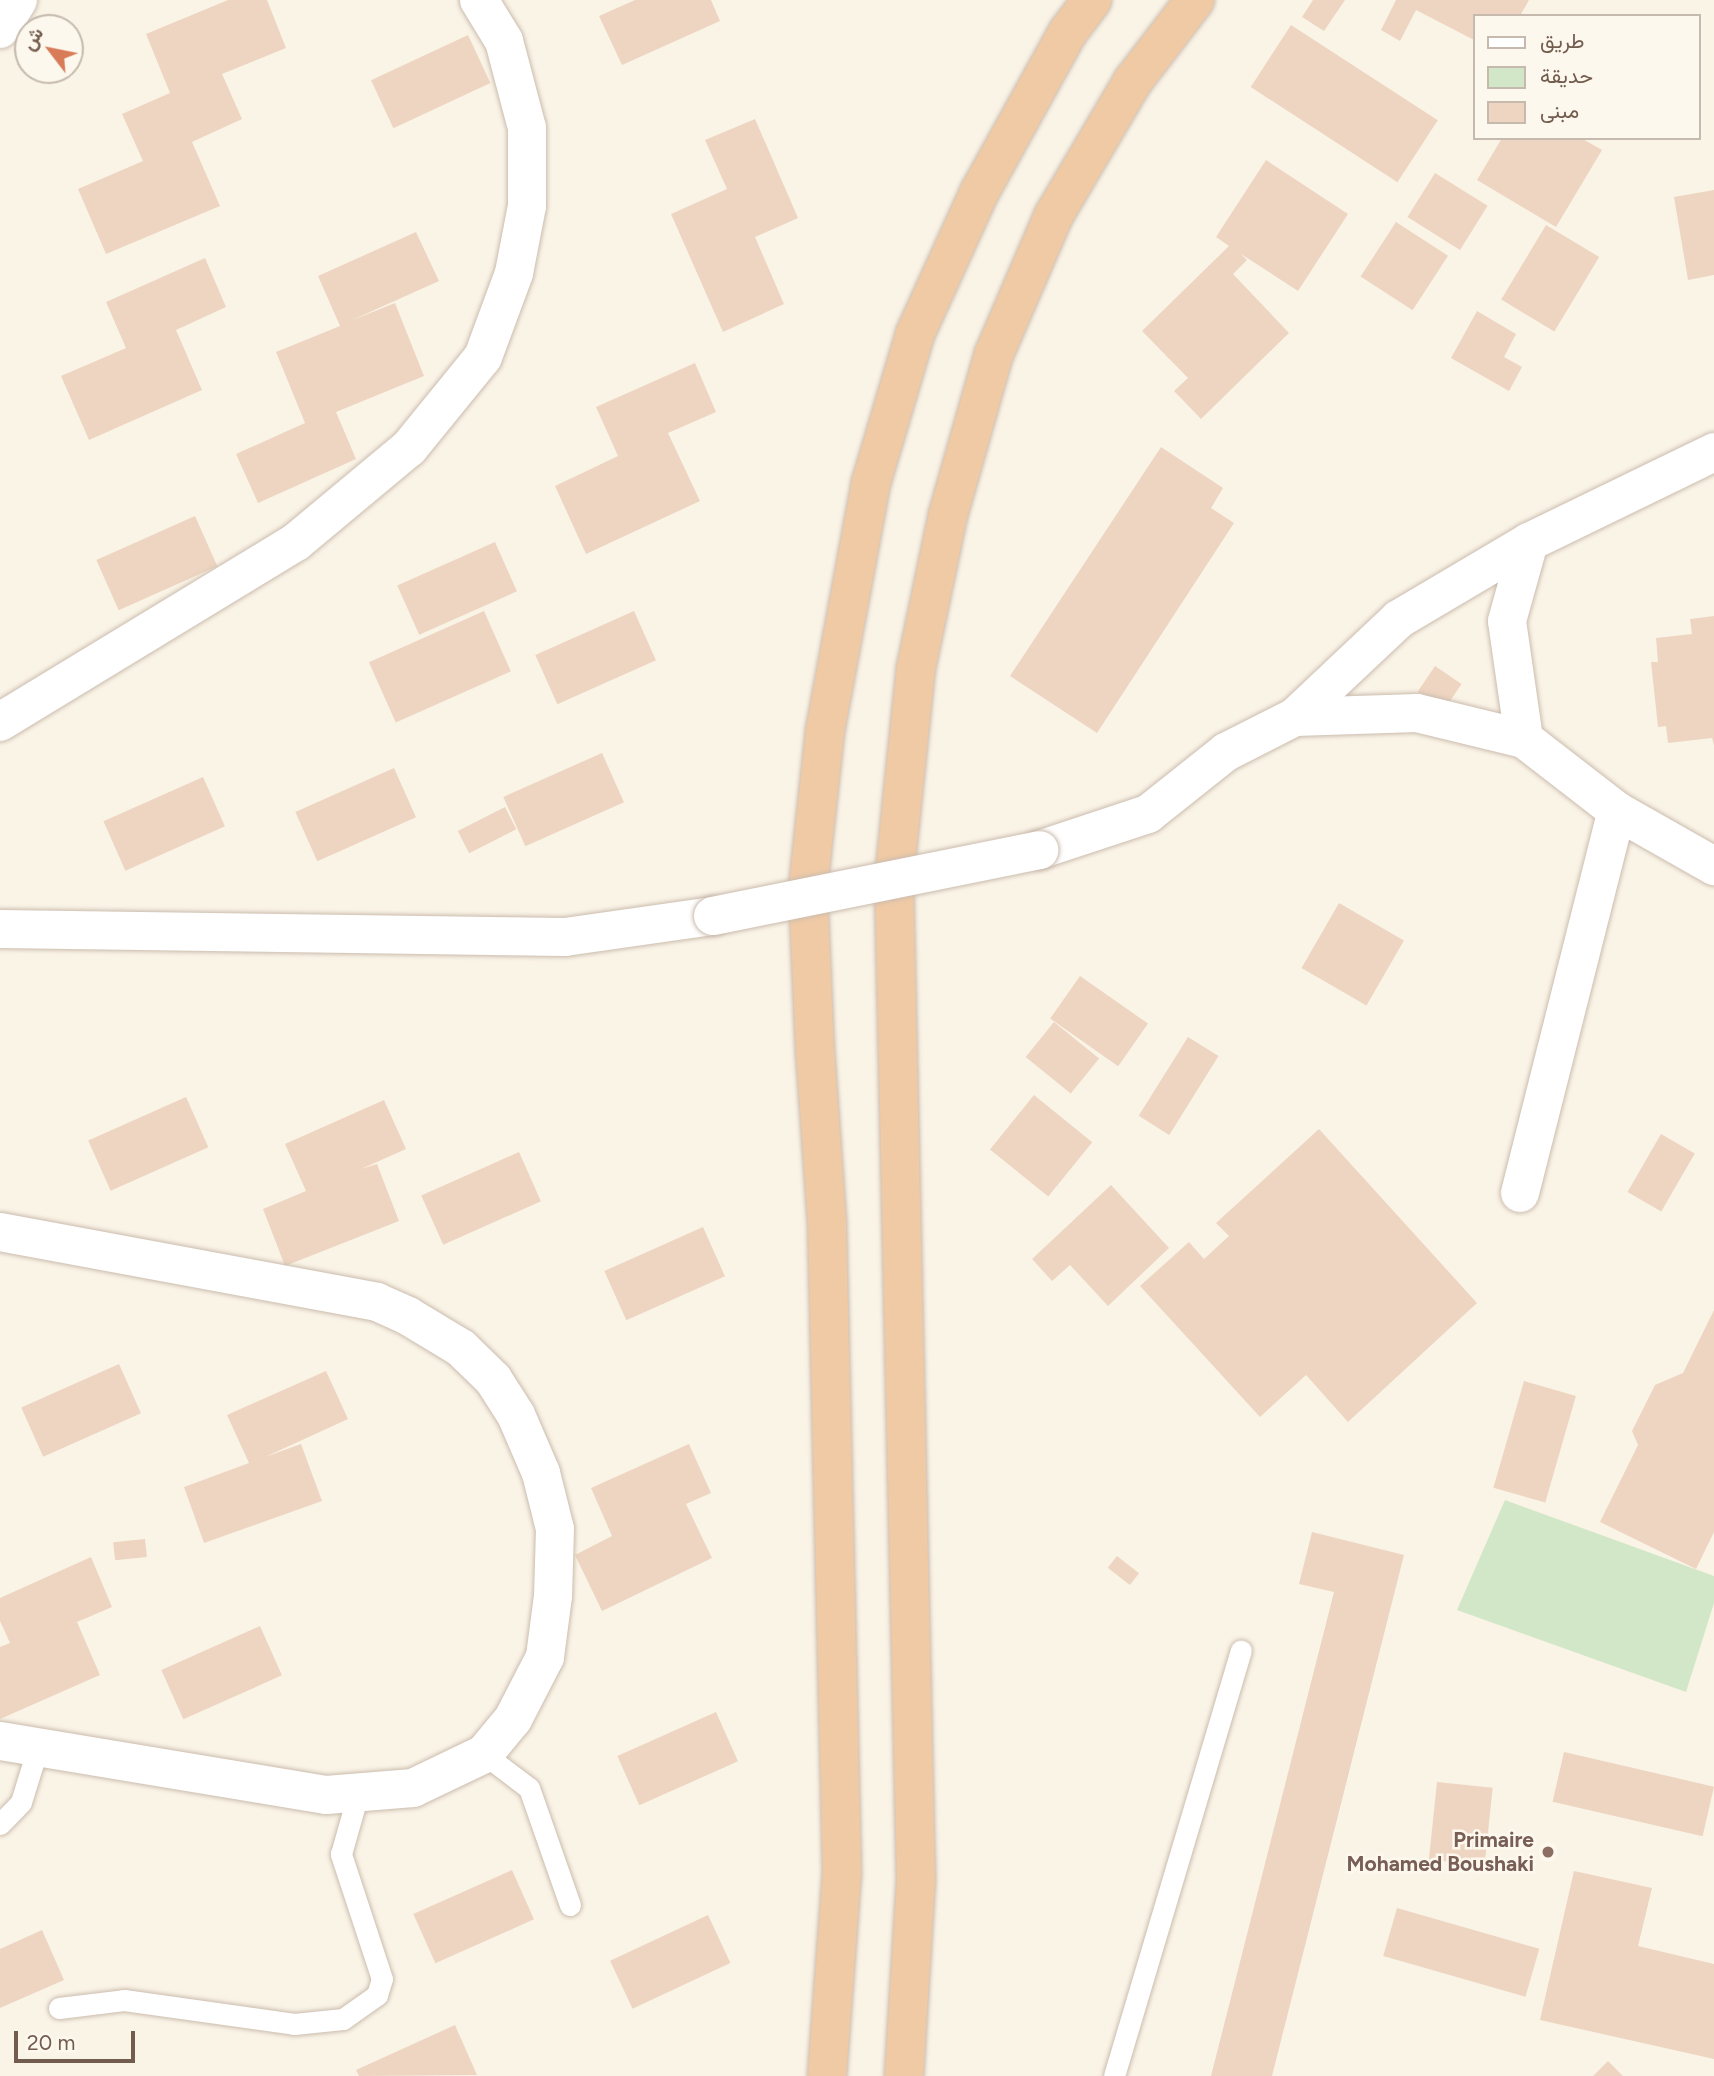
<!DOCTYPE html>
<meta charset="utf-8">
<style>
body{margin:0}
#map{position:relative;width:1714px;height:2076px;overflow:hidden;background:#faf4e7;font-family:Figtree,Vazirmatn,sans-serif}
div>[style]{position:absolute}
.green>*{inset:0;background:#d2e7c7}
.building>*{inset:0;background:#edd5c1;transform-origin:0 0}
.roads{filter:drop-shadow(0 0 2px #cbbcae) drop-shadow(0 0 2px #cbbcae)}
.service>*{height:21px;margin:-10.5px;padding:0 10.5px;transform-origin:10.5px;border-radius:10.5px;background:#fff}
.minor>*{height:38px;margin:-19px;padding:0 19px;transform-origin:19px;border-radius:19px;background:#fff}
.tertiary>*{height:38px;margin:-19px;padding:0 19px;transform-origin:19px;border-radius:19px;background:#fff}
.trunk>*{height:38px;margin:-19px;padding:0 19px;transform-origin:19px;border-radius:19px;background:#f0caa5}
.bridges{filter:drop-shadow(0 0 2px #cbbcae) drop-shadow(0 0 2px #cbbcae)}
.tertiary-bridge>*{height:38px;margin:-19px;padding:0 19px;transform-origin:19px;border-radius:19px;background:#fff}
.dots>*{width:19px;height:19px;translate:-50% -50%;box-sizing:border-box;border:4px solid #fdf8ed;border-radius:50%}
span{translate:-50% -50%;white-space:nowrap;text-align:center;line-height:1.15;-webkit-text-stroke:5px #fdf8ed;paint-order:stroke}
.education-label{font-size:21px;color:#785e54;font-weight:700}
.right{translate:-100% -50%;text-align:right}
.legend{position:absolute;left:1473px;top:14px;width:228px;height:126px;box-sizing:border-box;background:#fdf8ed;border:2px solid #c5baad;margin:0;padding:9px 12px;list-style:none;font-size:21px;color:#725c4e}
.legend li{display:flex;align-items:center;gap:14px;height:35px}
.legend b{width:35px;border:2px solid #c5baad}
.north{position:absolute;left:14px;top:14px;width:70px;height:70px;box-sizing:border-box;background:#fdf8ed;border:2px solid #c5baad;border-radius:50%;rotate:302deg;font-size:19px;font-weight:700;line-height:28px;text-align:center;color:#725c4e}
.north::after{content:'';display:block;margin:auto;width:24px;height:32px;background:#d87b58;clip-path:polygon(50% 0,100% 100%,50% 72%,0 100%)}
.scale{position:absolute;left:14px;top:2031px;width:121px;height:32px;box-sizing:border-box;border:4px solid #725c4e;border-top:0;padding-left:9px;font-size:21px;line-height:24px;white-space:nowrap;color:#725c4e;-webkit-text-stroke:5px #fdf8ed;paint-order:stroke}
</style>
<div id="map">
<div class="green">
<i style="clip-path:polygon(1505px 1500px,1714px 1576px,1714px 1603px,1686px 1692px,1457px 1610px)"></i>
</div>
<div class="building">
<i style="clip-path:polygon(228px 0,267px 0,286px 48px,222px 74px,242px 119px,192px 142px,220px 206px,106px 254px,78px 189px,143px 161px,122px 114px,170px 93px,146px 34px)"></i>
<i style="clip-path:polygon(635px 0,711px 0,720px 21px,622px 65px,599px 16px)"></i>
<i style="clip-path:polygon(1313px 0,1345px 0,1324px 31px,1302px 17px)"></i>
<i style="clip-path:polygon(1396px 0,1529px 0,1520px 16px,1474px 16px,1474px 40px,1416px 10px,1400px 41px,1381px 30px)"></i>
<i style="left:1291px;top:25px;width:175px;height:74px;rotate:33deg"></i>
<i style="left:468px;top:35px;width:53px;height:107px;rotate:65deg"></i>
<i style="clip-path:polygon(755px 119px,798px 218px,755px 237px,784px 304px,723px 332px,671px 214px,727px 189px,705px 140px)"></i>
<i style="clip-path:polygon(1502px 138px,1581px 138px,1602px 150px,1556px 227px,1477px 180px)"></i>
<i style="clip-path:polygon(1266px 160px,1348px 214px,1298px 291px,1241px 254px,1247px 260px,1233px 274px,1289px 333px,1201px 419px,1174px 391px,1188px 378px,1142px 331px,1229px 246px,1216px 237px)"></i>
<i style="left:1435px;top:173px;width:62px;height:52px;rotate:32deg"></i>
<i style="clip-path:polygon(1714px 190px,1714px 275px,1688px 280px,1674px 197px)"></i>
<i style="left:1396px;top:222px;width:62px;height:65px;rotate:33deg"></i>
<i style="left:1546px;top:225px;width:62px;height:87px;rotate:31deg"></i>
<i style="clip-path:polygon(416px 232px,439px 281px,350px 321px,395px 303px,424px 376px,336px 412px,356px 459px,258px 503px,236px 454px,305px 423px,276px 352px,340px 326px,318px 276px)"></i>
<i style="clip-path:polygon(205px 258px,226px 307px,176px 330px,202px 390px,89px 440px,61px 376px,126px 348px,106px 302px)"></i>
<i style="clip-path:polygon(1477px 311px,1516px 334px,1504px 357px,1522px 367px,1509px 391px,1451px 358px)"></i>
<i style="clip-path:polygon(695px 363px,716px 412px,668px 433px,700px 501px,586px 554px,555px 486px,618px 456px,596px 407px)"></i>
<i style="clip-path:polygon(1161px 447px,1223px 488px,1211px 508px,1234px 523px,1097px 733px,1010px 676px)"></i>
<i style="left:195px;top:516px;width:55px;height:108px;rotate:66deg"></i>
<i style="left:495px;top:542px;width:54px;height:107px;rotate:66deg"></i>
<i style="left:484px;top:611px;width:66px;height:126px;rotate:66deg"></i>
<i style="left:634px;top:611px;width:54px;height:108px;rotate:66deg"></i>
<i style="clip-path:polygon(1714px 616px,1714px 745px,1712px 738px,1668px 743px,1666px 726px,1658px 727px,1651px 662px,1658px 662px,1656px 638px,1692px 634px,1690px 619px)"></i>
<i style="left:1435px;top:666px;width:32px;height:31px;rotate:34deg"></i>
<i style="left:602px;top:753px;width:54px;height:108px;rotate:66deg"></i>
<i style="left:394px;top:768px;width:54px;height:108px;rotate:66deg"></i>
<i style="left:203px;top:777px;width:54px;height:109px;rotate:66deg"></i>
<i style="left:505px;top:807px;width:25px;height:53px;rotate:63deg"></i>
<i style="left:1339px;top:903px;width:75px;height:75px;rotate:30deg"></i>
<i style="left:1080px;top:976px;width:83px;height:52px;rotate:35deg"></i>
<i style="left:1054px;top:1022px;width:58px;height:45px;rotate:39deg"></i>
<i style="left:1188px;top:1037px;width:36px;height:93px;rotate:32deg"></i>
<i style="left:1034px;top:1095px;width:75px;height:70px;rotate:39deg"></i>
<i style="left:186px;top:1097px;width:55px;height:107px;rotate:66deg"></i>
<i style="clip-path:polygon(384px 1100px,406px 1149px,361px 1169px,377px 1164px,399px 1221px,285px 1266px,263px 1209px,306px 1191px,285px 1144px)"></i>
<i style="clip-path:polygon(1319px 1129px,1477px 1303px,1348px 1422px,1306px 1375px,1260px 1417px,1140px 1286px,1189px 1242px,1204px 1259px,1229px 1236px,1216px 1223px)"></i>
<i style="left:1661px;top:1134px;width:39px;height:67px;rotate:30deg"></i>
<i style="left:519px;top:1152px;width:54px;height:107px;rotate:66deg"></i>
<i style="clip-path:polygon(1111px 1185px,1169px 1248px,1108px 1306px,1070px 1265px,1052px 1281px,1032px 1259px)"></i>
<i style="left:703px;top:1227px;width:54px;height:108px;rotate:66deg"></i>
<i style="clip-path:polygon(1714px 1310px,1714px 1532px,1696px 1569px,1600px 1522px,1638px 1445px,1632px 1431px,1655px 1385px,1683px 1373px)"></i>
<i style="left:119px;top:1364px;width:54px;height:107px;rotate:66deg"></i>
<i style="clip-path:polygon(326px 1371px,348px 1419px,265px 1457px,301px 1444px,322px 1501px,204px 1543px,184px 1487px,249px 1463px,227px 1415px)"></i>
<i style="left:1524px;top:1381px;width:54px;height:111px;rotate:16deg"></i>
<i style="clip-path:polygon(689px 1444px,711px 1493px,686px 1504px,712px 1558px,602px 1611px,575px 1555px,612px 1536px,591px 1488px)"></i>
<i style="clip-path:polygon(1312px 1532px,1404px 1555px,1272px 2076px,1211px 2076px,1334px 1592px,1299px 1584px)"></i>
<i style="left:145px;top:1539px;width:18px;height:32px;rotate:84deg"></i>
<i style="left:1117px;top:1556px;width:28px;height:15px;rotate:38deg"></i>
<i style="clip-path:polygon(91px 1557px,112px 1607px,77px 1622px,100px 1675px,0 1719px,0 1647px,10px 1643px,0 1621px,0 1598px)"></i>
<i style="left:260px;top:1626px;width:54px;height:108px;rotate:66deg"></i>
<i style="left:716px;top:1712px;width:54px;height:108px;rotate:66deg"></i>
<i style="left:1564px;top:1752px;width:154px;height:51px;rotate:13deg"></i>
<i style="left:1437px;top:1782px;width:56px;height:78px;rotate:6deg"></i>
<i style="left:512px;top:1870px;width:54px;height:108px;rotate:66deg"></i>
<i style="clip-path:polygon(1574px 1871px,1652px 1888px,1638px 1946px,1714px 1964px,1714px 2059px,1540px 2020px)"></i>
<i style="left:1397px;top:1908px;width:148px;height:50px;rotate:16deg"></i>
<i style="left:708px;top:1915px;width:53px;height:108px;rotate:65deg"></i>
<i style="clip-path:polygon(42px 1930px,64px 1980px,0 2008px,0 1949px)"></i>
<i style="clip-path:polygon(455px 2025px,477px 2075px,359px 2076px,356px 2070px)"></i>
<i style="clip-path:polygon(1608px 2061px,1623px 2076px,1593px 2076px)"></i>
</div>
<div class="roads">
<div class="service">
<i style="left:484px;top:1754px;width:56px;rotate:37.1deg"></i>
<i style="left:529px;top:1788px;width:124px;rotate:70.7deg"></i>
<i style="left:0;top:1824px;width:30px;rotate:-46deg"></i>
<i style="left:21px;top:1802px;width:58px;rotate:-72.8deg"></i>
<i style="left:59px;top:2008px;width:65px;rotate:-7deg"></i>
<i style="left:124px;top:2000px;width:172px;rotate:8deg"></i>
<i style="left:294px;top:2024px;width:49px;rotate:-5.8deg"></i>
<i style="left:343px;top:2019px;width:42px;rotate:-35.2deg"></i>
<i style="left:377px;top:1995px;width:17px;rotate:-73deg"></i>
<i style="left:382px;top:1979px;width:132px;rotate:-108.2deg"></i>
<i style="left:341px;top:1854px;width:62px;rotate:-74.2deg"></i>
<i style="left:1114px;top:2076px;width:444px;rotate:-73.4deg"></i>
</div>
<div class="minor">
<i style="left:0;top:29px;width:34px;rotate:-58deg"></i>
<i style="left:1295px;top:717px;width:143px;rotate:-43.3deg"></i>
<i style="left:1399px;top:619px;width:151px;rotate:-30.6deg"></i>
<i style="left:1529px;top:542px;width:206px;rotate:-25.9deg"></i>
<i style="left:0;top:722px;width:346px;rotate:-31.3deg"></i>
<i style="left:296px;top:542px;width:147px;rotate:-39.8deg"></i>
<i style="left:409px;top:448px;width:117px;rotate:-50.9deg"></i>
<i style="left:483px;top:357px;width:90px;rotate:-69.7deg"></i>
<i style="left:514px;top:273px;width:68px;rotate:-79deg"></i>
<i style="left:527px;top:206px;width:78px;rotate:-90deg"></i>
<i style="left:527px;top:128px;width:90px;rotate:-104.8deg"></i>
<i style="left:504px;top:41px;width:48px;rotate:-121.4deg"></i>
<i style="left:1524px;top:739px;width:119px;rotate:-98.2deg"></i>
<i style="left:1507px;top:621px;width:82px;rotate:-74.4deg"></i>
<i style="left:1520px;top:1193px;width:394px;rotate:-75.8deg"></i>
<i style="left:0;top:1232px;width:383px;rotate:10.5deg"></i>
<i style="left:377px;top:1302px;width:34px;rotate:24deg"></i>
<i style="left:408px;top:1316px;width:62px;rotate:31.1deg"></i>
<i style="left:461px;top:1348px;width:45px;rotate:44.1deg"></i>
<i style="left:493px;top:1379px;width:43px;rotate:57.4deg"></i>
<i style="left:516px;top:1415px;width:63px;rotate:66.7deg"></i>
<i style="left:541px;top:1473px;width:58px;rotate:76deg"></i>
<i style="left:555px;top:1529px;width:67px;rotate:91.7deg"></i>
<i style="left:553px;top:1596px;width:62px;rotate:97.5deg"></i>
<i style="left:545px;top:1657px;width:70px;rotate:117.3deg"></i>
<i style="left:513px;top:1719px;width:45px;rotate:129.6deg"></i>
<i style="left:484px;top:1754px;width:79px;rotate:154.4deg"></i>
<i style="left:413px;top:1788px;width:87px;rotate:175.4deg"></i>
<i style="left:326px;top:1795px;width:330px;rotate:-170.6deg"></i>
</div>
<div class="tertiary">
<i style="left:1039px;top:850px;width:115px;rotate:-18.3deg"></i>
<i style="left:1148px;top:814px;width:100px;rotate:-38.5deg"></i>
<i style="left:1226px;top:752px;width:77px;rotate:-26.9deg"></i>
<i style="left:1295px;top:717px;width:122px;rotate:-1.9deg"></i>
<i style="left:1417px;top:713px;width:110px;rotate:13.7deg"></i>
<i style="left:1524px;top:739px;width:118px;rotate:37.7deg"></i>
<i style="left:1617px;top:811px;width:112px;rotate:29.6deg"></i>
<i style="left:0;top:929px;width:565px;rotate:0.81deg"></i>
<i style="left:565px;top:937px;width:149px;rotate:-8.1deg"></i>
</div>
<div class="trunk">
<i style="left:827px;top:2076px;width:203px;rotate:-85.8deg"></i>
<i style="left:842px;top:1874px;width:652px;rotate:-91.32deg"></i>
<i style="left:827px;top:1222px;width:171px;rotate:-94deg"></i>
<i style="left:815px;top:1051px;width:163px;rotate:-92.5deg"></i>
<i style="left:808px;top:888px;width:158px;rotate:-83.8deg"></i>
<i style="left:825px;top:731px;width:252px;rotate:-79.5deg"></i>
<i style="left:871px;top:483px;width:155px;rotate:-73.5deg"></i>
<i style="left:915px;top:334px;width:155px;rotate:-65.6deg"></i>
<i style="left:979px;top:193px;width:184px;rotate:-61.1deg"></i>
<i style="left:1068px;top:32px;width:40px;rotate:-53deg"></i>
<i style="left:904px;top:2076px;width:194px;rotate:-86.5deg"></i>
<i style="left:916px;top:1882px;width:1002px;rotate:-91.26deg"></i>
<i style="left:894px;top:880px;width:213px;rotate:-84.1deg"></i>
<i style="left:916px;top:668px;width:156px;rotate:-78.2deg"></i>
<i style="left:948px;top:515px;width:167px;rotate:-74.1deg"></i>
<i style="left:994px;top:354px;width:151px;rotate:-66.7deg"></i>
<i style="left:1054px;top:215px;width:156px;rotate:-59.5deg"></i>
<i style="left:1133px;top:81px;width:102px;rotate:-52.6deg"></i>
</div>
</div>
<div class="bridges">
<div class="tertiary-bridge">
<i style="left:713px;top:916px;width:333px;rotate:-11.4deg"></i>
</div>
</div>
<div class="dots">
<i style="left:1548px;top:1852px;background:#8d6e63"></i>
</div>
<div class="education-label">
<span class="right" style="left:1534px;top:1852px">Primaire<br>Mohamed Boushaki</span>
</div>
<ul class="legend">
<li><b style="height:9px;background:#fff"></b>طريق</li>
<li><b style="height:19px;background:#d2e7c7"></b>حديقة</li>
<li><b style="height:19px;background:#edd5c1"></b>مبنى</li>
</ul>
<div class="north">ش</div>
<div class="scale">20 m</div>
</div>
